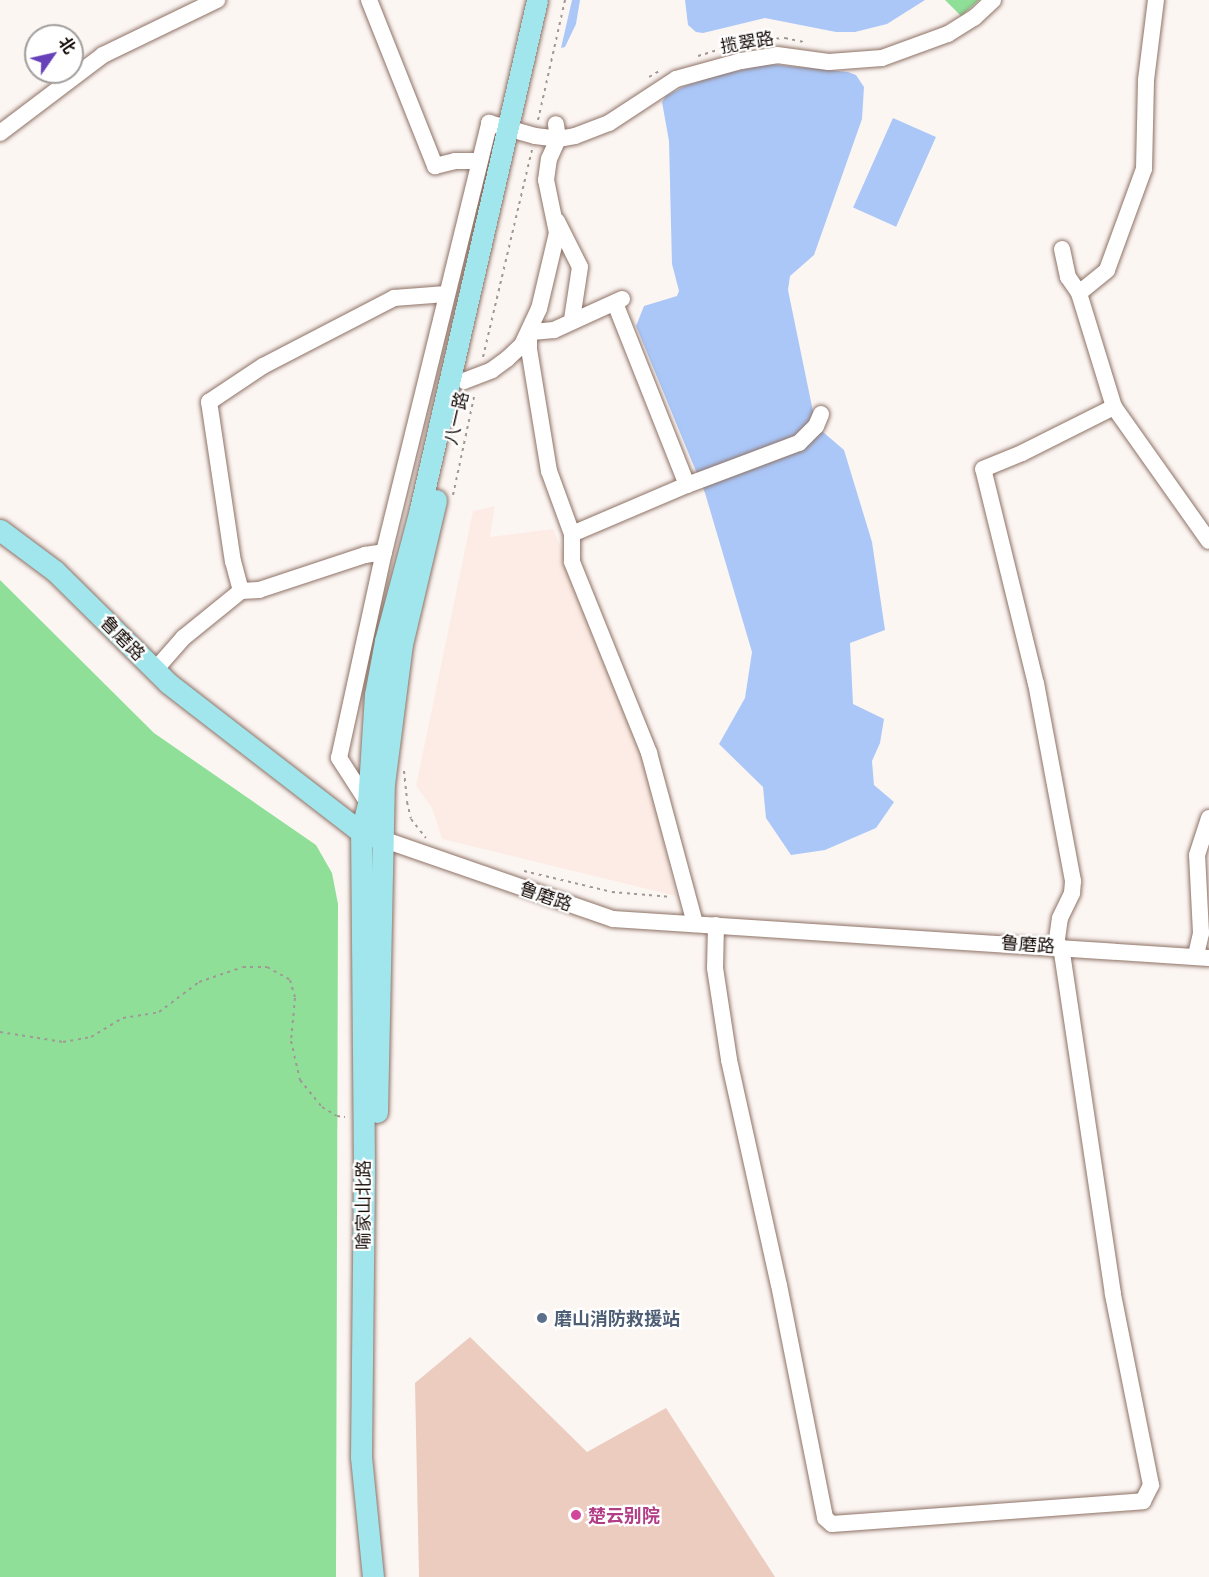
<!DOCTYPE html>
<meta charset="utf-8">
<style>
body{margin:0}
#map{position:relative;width:1209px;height:1577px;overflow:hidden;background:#fcf6f3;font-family:"Exo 2","Noto Sans SC",sans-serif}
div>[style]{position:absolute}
.built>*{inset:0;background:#fcece5}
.forest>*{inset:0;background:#8fdf99}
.water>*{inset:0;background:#aac7f8;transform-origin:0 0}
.building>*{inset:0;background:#ebccbf}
.path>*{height:2px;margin-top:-1px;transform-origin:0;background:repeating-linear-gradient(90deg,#a09895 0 3px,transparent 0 7.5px)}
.roads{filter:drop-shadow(0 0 2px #8e7266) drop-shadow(0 0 2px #8e7266)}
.minor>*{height:16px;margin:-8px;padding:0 8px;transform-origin:8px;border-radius:8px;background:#fff}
.major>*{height:21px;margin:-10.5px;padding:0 10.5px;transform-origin:10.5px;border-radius:10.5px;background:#a0e6ec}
.dots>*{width:16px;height:16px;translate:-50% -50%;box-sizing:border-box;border:3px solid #fff;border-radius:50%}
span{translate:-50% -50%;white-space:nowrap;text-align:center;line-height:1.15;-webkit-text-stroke:4.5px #fff;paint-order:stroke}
.street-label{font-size:18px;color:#160c08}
.service-label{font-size:18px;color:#4e5e75;font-weight:700}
.left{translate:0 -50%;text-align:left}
.hotel-label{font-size:18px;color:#b23c85;font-weight:700}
.north{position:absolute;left:24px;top:24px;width:60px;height:60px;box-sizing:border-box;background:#fff;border:2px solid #a29e9c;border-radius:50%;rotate:56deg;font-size:16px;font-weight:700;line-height:24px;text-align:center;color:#160c08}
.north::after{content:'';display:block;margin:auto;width:21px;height:27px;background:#6641b9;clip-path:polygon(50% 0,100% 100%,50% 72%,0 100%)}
</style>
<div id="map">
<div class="built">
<i style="clip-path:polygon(495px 506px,490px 537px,553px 529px,636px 720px,676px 896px,442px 839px,432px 808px,416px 786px,473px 511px)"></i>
</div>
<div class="forest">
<i style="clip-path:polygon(945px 0,979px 0,961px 16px)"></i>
<i style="clip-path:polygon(0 580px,154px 733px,316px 845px,332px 873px,338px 904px,336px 1577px,0 1577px)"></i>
</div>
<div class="water">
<i style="clip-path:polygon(572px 0,580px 0,576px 24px,565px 47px,561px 48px)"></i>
<i style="clip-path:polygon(685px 0,925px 0,887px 24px,855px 32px,836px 32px,765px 18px,703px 33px,696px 32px,688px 25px)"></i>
<i style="clip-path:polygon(769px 64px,848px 72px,856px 75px,864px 87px,862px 119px,814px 255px,790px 276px,788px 290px,816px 426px,844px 450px,872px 542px,885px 630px,850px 643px,853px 704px,884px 719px,880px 743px,872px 761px,874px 785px,894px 802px,876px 828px,825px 850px,791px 855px,766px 818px,763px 787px,719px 744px,745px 698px,752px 652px,705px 493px,636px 326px,644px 306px,677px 296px,679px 291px,672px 264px,669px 141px,662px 102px,666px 96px,685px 86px,719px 75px)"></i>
<i style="left:893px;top:118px;width:47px;height:98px;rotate:24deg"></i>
</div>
<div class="building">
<i style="clip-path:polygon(470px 1337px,587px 1452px,666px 1408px,775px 1577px,419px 1577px,415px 1383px)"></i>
</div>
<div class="path">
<i style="left:738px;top:45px;width:32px;rotate:-11deg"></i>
<i style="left:769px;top:39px;width:16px;rotate:-4deg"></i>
<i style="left:785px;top:38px;width:19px;rotate:12deg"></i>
<i style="left:698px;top:56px;width:24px;rotate:-17deg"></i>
<i style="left:649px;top:77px;width:12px;rotate:-31deg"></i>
<i style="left:538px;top:120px;width:123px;rotate:-77.3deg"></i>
<i style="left:483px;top:357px;width:214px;rotate:-76.7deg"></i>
<i style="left:453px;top:495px;width:105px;rotate:-77.9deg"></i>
<i style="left:404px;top:771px;width:31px;rotate:84deg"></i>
<i style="left:407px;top:802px;width:17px;rotate:77deg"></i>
<i style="left:411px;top:819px;width:24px;rotate:52deg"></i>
<i style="left:524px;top:871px;width:90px;rotate:13.4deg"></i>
<i style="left:612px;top:892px;width:60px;rotate:4.8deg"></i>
<i style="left:0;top:1032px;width:64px;rotate:9deg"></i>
<i style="left:63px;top:1042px;width:28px;rotate:-10deg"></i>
<i style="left:91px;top:1037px;width:37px;rotate:-31deg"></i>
<i style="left:123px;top:1018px;width:36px;rotate:-9deg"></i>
<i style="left:159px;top:1012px;width:50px;rotate:-36.9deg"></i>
<i style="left:199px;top:982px;width:46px;rotate:-18.8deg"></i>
<i style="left:243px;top:967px;width:24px"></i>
<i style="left:267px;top:967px;width:26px;rotate:29deg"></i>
<i style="left:290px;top:980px;width:19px;rotate:74deg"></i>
<i style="left:295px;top:998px;width:43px;rotate:95.3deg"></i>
<i style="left:291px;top:1041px;width:40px;rotate:77deg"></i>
<i style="left:300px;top:1080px;width:35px;rotate:51deg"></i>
<i style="left:322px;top:1107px;width:17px;rotate:31deg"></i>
<i style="left:337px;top:1116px;width:8px;rotate:7deg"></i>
</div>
<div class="roads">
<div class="minor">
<i style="left:369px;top:0;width:179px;rotate:68.3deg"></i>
<i style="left:435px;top:166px;width:21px;rotate:-14deg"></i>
<i style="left:455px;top:161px;width:24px"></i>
<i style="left:0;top:133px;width:129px;rotate:-37.1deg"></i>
<i style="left:103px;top:55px;width:127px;rotate:-25.8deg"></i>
<i style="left:557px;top:221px;width:51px;rotate:63.4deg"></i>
<i style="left:580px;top:267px;width:53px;rotate:98.7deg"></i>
<i style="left:1062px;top:249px;width:29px;rotate:78deg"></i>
<i style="left:1068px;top:277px;width:19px;rotate:55deg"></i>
<i style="left:622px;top:299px;width:75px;rotate:155.5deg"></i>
<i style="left:554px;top:330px;width:25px;rotate:175deg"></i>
<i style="left:529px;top:332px;width:17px;rotate:90deg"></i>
<i style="left:529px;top:349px;width:124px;rotate:80.7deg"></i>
<i style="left:549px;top:471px;width:67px;rotate:69.9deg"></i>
<i style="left:572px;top:534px;width:28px;rotate:90deg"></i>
<i style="left:572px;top:562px;width:206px;rotate:68deg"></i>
<i style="left:649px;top:753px;width:177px;rotate:74.9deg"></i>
<i style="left:464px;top:381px;width:30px;rotate:-21deg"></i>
<i style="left:492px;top:370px;width:19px;rotate:-36deg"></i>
<i style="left:507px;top:359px;width:21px;rotate:-43deg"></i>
<i style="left:522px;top:345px;width:40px;rotate:-65deg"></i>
<i style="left:539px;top:309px;width:78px;rotate:-76.7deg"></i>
<i style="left:557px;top:233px;width:54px;rotate:-101.7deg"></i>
<i style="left:546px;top:180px;width:21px;rotate:-82deg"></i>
<i style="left:549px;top:159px;width:22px;rotate:-66deg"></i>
<i style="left:558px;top:139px;width:15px;rotate:-98deg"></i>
<i style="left:1114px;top:407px;width:164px;rotate:54.7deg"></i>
<i style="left:687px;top:485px;width:120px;rotate:-20.6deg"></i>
<i style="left:799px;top:443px;width:24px;rotate:-45deg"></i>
<i style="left:816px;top:426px;width:13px;rotate:-67deg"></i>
<i style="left:572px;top:534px;width:125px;rotate:-23.1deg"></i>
<i style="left:687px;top:485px;width:196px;rotate:-111.6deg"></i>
<i style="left:241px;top:591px;width:18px;rotate:-3deg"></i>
<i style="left:259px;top:590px;width:112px;rotate:-18.3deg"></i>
<i style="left:365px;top:555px;width:19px;rotate:-9deg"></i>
<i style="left:155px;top:670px;width:43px;rotate:-48.8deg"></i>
<i style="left:183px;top:638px;width:75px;rotate:-39deg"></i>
<i style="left:241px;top:591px;width:30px;rotate:-105deg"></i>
<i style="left:233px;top:562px;width:162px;rotate:-98.5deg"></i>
<i style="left:209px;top:402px;width:65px;rotate:-33.7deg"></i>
<i style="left:263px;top:366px;width:148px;rotate:-27.4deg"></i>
<i style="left:394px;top:298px;width:52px;rotate:-4.4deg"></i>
<i style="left:368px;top:803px;width:54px;rotate:-122.8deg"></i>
<i style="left:339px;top:758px;width:211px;rotate:-77.7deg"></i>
<i style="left:384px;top:552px;width:442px;rotate:-76.2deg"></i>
<i style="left:489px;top:123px;width:48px;rotate:15.8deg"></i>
<i style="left:535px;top:136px;width:23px;rotate:7deg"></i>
<i style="left:558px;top:139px;width:17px;rotate:-10deg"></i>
<i style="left:575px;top:136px;width:36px;rotate:-21deg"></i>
<i style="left:609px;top:123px;width:80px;rotate:-33.3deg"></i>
<i style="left:676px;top:79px;width:67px;rotate:-15.5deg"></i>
<i style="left:741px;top:61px;width:36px;rotate:-9deg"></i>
<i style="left:777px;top:55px;width:52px;rotate:7.7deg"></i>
<i style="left:829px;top:62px;width:53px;rotate:-4.3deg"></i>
<i style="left:882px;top:58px;width:70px;rotate:-20deg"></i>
<i style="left:948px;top:34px;width:31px;rotate:-32deg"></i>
<i style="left:974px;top:18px;width:26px;rotate:-43deg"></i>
<i style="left:382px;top:839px;width:244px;rotate:19.1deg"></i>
<i style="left:613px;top:919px;width:597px;rotate:3.74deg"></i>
<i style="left:716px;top:925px;width:43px;rotate:91.3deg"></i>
<i style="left:715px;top:968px;width:93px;rotate:81.3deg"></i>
<i style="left:729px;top:1060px;width:230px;rotate:77.5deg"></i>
<i style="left:779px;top:1285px;width:237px;rotate:78.8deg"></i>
<i style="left:825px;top:1518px;width:9px;rotate:41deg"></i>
<i style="left:832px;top:1524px;width:312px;rotate:-4.2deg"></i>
<i style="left:1143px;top:1501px;width:18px;rotate:-63deg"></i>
<i style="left:1151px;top:1485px;width:195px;rotate:-101.3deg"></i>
<i style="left:1113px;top:1294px;width:351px;rotate:-98.5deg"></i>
<i style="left:1056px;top:946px;width:28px;rotate:-82deg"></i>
<i style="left:1060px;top:918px;width:28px;rotate:-64deg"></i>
<i style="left:1072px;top:893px;width:12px;rotate:-85deg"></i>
<i style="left:1073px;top:881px;width:200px;rotate:-100.6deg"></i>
<i style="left:1036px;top:684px;width:221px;rotate:-103.8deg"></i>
<i style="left:983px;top:469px;width:42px;rotate:-22.3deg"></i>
<i style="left:1022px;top:453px;width:103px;rotate:-26.6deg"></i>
<i style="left:1114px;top:407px;width:119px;rotate:-107.1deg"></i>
<i style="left:1079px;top:293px;width:36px;rotate:-39deg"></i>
<i style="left:1107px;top:270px;width:108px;rotate:-69.9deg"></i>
<i style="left:1144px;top:169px;width:89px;rotate:-88.7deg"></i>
<i style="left:1146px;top:80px;width:81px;rotate:-82.9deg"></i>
<i style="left:1196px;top:955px;width:23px;rotate:-77deg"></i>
<i style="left:1201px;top:933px;width:78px;rotate:-92.9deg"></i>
<i style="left:1197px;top:855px;width:39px;rotate:-72deg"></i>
</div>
<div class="major">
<i style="left:0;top:530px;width:69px;rotate:36.7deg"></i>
<i style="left:55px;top:571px;width:159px;rotate:44.7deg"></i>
<i style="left:168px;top:683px;width:244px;rotate:37.7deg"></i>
<i style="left:361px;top:832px;width:11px;rotate:22deg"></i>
<i style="left:377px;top:1112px;width:328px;rotate:-88.8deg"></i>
<i style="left:384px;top:784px;width:141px;rotate:-82.7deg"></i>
<i style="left:402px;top:644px;width:148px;rotate:-76.7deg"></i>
<i style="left:373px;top:1577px;width:121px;rotate:-95.7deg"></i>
<i style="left:361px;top:1457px;width:289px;rotate:-89.4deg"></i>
<i style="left:364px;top:1168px;width:336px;rotate:-90.5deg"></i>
<i style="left:361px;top:832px;width:30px;rotate:-76deg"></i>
<i style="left:368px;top:803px;width:108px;rotate:-86.3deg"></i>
<i style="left:375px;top:695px;width:55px;rotate:-79.5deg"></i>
<i style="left:385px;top:641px;width:137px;rotate:-75.1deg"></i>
<i style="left:420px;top:509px;width:522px;rotate:-77.05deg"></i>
</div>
</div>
<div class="dots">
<i style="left:542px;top:1318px;background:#5c6f8a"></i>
<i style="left:576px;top:1515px;background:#d1479c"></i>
</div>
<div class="street-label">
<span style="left:747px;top:42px;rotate:-10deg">揽翠路</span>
<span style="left:456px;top:418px;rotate:-77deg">八一路</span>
<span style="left:123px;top:638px;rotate:45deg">鲁磨路</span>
<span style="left:546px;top:896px;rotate:19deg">鲁磨路</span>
<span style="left:1028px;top:944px;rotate:4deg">鲁磨路</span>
<span style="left:363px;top:1205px;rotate:-90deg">喻家山北路</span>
</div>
<div class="service-label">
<span class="left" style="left:554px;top:1318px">磨山消防救援站</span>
</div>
<div class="hotel-label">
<span class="left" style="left:588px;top:1515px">楚云别院</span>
</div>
<div class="north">北</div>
</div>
